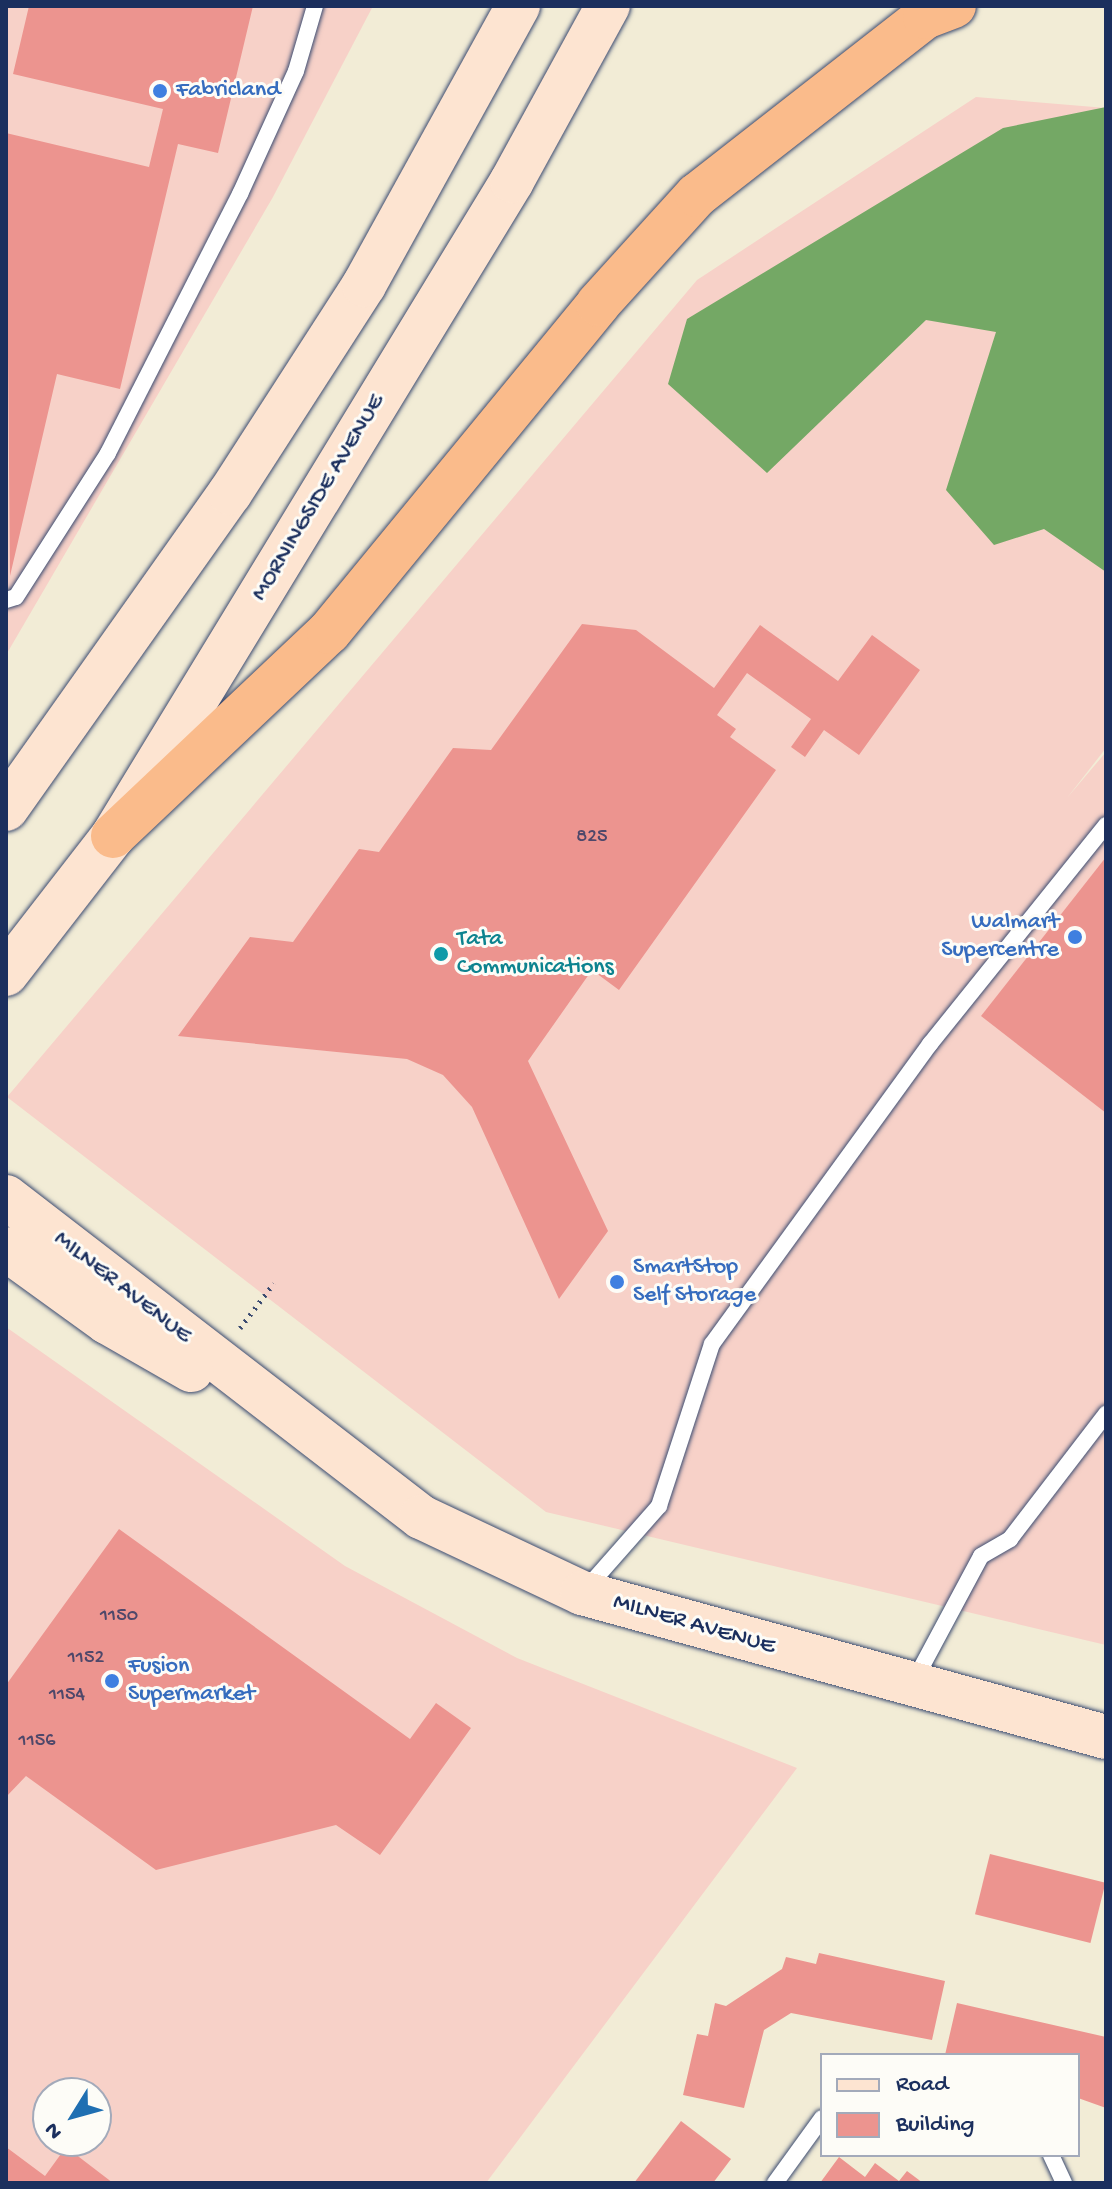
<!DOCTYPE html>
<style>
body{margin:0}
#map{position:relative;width:1112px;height:2189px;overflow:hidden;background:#f2ecd6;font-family:"Gochi Hand",sans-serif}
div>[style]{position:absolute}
.built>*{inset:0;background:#f7d1c8}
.forest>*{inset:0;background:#74a865}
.building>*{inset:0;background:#ec948f;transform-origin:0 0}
.path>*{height:5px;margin-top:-2.5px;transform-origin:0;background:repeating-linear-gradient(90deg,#3b4b70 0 2px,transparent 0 8px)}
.roads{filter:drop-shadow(0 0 2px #3b4b70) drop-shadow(0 0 2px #3b4b70)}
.lane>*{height:16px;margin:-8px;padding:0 8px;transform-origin:8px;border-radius:8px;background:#fff}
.secondary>*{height:44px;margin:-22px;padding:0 22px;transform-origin:22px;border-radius:22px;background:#fde4d1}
.highway>*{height:44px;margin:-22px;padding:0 22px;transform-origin:22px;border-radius:22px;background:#fabb8b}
.dots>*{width:22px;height:22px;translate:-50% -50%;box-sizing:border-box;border:4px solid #fdfcf7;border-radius:50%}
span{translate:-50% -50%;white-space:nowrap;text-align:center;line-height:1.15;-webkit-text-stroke:6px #fdfcf7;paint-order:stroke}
.number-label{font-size:20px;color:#4f486a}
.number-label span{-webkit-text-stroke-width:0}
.shop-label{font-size:24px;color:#366cbe}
.left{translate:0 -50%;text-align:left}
.right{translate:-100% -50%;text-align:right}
.street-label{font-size:24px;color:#1b2f5e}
.culture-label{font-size:24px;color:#0d838f}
.frame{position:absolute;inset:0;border:8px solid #1b2f5e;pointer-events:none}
.legend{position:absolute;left:820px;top:2053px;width:260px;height:104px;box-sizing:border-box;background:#fdfcf7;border:2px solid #a3aaba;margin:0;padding:10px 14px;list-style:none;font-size:24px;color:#1b2f5e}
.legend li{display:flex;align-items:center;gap:16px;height:40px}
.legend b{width:40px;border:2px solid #a3aaba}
.north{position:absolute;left:32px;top:2077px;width:80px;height:80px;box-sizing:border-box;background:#fdfcf7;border:2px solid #a3aaba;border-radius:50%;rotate:233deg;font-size:22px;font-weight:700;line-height:32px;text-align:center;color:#1b2f5e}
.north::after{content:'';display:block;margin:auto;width:28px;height:36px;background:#1f6fb2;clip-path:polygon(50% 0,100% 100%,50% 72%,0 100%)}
</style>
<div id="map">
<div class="built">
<i style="clip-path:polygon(6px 6px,373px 6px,273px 197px,6px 655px)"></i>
<i style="clip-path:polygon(976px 97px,1106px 108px,1106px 748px,1067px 798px,1106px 752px,1106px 1645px,546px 1512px,7px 1097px,697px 280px)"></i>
<i style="clip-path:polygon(evenodd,6px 1327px,345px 1566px,517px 1658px,797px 1768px,486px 2183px,6px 2183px,6px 1327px,48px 2093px,96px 2093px,96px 2141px,48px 2141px,48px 2093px)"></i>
</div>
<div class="forest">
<i style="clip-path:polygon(1106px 107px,1106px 572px,1044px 529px,994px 545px,946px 490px,996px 332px,926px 320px,767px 473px,668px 384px,687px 319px,1003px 128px)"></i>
</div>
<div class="building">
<i style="clip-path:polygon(29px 6px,253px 6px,218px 153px,178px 144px,120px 389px,57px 374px,10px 576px,6px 133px,149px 167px,163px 109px,13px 74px)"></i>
<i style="clip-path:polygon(582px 624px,636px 630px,714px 688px,760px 625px,838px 681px,872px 635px,920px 670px,859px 755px,824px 730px,805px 757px,791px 747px,811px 719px,747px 673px,717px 715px,736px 729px,730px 737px,776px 770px,619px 990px,592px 970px,528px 1061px,608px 1231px,559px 1299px,472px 1107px,443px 1075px,407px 1059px,178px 1036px,250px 937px,293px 942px,359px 849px,379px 852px,453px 748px,491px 750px)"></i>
<i style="clip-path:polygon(1106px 857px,1106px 1113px,981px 1016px)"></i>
<i style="clip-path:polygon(119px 1529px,410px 1739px,436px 1703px,471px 1728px,380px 1855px,336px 1825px,156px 1870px,26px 1776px,6px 1797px,6px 1685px)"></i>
<i style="left:990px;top:1854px;width:119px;height:62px;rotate:14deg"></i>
<i style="clip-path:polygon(819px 1953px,945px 1981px,932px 2040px,791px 2013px,764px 2030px,744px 2108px,683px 2095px,697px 2034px,708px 2036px,715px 2003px,726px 2006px,782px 1969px,786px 1957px,816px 1964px)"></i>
<i style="clip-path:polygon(957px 2003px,1106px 2037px,1106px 2108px,1078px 2098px,1078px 2055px,945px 2055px)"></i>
<i style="clip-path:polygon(681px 2121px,731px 2159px,713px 2183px,634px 2183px)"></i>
<i style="clip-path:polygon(6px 2147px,45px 2176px,66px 2147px,113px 2183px,6px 2183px)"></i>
<i style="clip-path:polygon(839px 2157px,865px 2177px,875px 2163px,899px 2181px,907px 2171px,923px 2183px,820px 2183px)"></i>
</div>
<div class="path">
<i style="left:240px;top:1328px;width:56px;rotate:-52.9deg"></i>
</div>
<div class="roads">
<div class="lane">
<i style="left:6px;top:600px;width:10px;rotate:-17deg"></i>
<i style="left:16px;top:597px;width:171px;rotate:-57.4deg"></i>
<i style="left:108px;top:453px;width:291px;rotate:-63deg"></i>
<i style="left:240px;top:194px;width:135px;rotate:-65.5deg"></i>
<i style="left:296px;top:71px;width:68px;rotate:-73.7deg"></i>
<i style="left:585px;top:1590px;width:112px;rotate:-48.6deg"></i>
<i style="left:659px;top:1506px;width:170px;rotate:-71.9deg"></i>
<i style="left:712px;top:1344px;width:371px;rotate:-54deg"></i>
<i style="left:930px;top:1044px;width:281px;rotate:-51.2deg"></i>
<i style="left:913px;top:1683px;width:144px;rotate:-61.8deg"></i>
<i style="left:981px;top:1556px;width:34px;rotate:-30deg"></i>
<i style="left:1010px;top:1539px;width:158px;rotate:-52.5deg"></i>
<i style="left:1051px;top:2155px;width:31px;rotate:65deg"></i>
<i style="left:775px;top:2183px;width:80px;rotate:-54.1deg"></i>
</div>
<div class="secondary">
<i style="left:6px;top:809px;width:387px;rotate:-54.7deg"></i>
<i style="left:230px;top:493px;width:247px;rotate:-57.2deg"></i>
<i style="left:364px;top:285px;width:319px;rotate:-61.1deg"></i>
<i style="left:6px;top:974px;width:175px;rotate:-52.2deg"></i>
<i style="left:113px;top:836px;width:767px;rotate:-58.65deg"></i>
<i style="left:512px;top:181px;width:200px;rotate:-61.3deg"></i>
<i style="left:6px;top:1197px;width:524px;rotate:37.64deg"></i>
<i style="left:421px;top:1517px;width:178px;rotate:25.3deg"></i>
<i style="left:582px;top:1593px;width:543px;rotate:15.37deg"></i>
<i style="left:6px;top:1249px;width:125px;rotate:35.9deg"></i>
<i style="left:107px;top:1322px;width:97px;rotate:29.7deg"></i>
</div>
<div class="highway">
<i style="left:113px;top:836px;width:297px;rotate:-43.4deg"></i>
<i style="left:329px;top:632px;width:424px;rotate:-50.6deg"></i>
<i style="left:598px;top:304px;width:147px;rotate:-47.8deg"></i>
<i style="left:697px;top:195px;width:289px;rotate:-38deg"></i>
<i style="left:925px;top:17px;width:31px;rotate:-21deg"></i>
</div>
</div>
<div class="dots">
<i style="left:160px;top:91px;background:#3f7fe0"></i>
<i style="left:1075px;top:937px;background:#3f7fe0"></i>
<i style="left:441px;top:954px;background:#0f9aa8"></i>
<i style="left:617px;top:1282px;background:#3f7fe0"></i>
<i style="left:112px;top:1681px;background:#3f7fe0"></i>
</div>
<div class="number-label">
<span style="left:592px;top:837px">825</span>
<span style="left:119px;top:1616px">1150</span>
<span style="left:86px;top:1658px">1152</span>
<span style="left:67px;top:1695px">1154</span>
<span style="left:37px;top:1741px">1156</span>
</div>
<div class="shop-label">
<span class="left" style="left:176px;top:91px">Fabricland</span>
<span class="right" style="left:1059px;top:937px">Walmart<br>Supercentre</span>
<span class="left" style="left:633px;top:1282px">SmartStop<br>Self Storage</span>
<span class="left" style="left:128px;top:1681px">Fusion<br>Supermarket</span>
</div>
<div class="street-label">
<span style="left:319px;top:498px;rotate:-59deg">MORNINGSIDE AVENUE</span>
<span style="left:122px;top:1288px;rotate:38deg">MILNER AVENUE</span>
<span style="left:694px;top:1625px;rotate:16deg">MILNER AVENUE</span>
</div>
<div class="culture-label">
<span class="left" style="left:457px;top:954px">Tata<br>Communications</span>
</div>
<div class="frame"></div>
<ul class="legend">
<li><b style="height:10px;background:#fde4d1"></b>Road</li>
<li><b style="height:22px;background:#ec948f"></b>Building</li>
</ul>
<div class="north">N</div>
</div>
